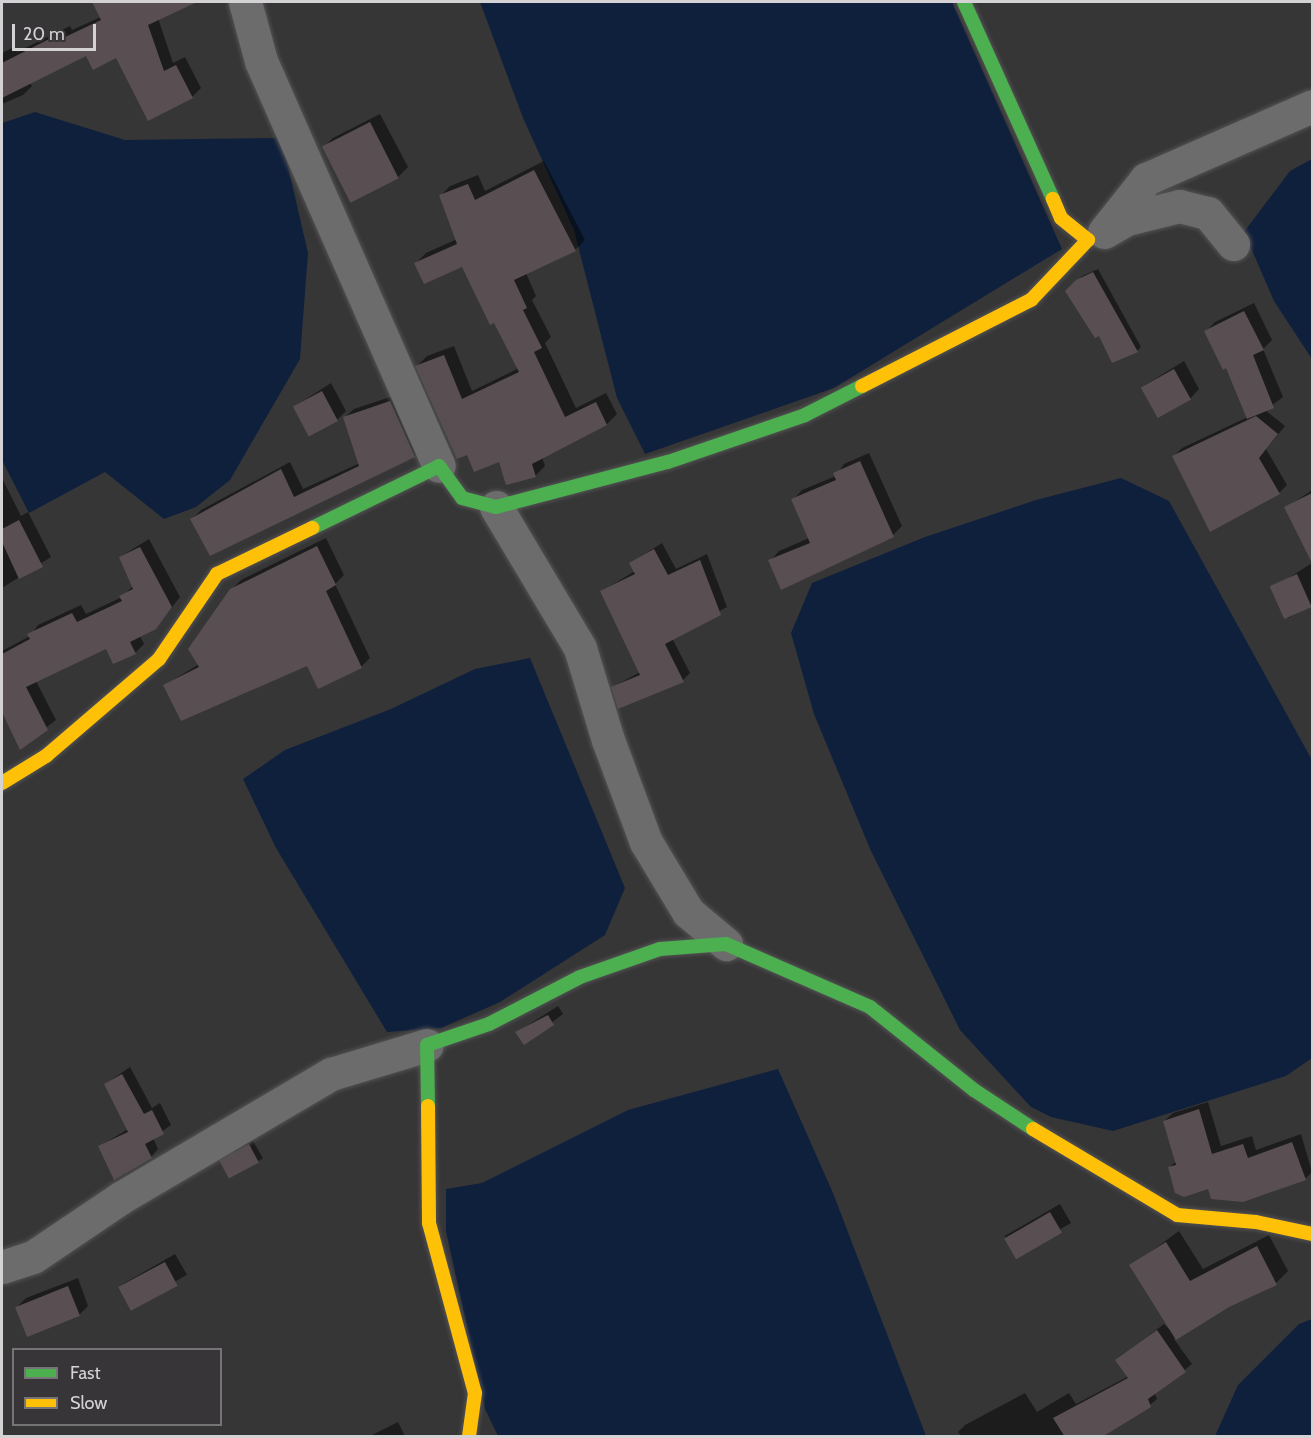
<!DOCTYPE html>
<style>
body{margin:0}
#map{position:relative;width:1314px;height:1438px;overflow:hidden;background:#373637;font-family:Cabin,sans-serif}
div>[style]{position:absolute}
.water>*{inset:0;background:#0f203d}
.shadow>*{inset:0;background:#0007;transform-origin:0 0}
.building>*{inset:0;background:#594f52;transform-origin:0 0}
.roads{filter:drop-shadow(0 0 2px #535253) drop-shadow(0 0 2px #535253)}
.street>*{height:33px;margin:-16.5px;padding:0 16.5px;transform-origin:16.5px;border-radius:16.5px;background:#6d6c6d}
.fast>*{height:14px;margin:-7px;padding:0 7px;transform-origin:7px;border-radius:7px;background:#4caf50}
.slow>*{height:14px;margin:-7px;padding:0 7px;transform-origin:7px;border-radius:7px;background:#ffc107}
span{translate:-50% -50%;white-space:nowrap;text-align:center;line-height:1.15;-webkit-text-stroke:4.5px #383538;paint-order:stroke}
.frame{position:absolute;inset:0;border:3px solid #d4d2d4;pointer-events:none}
.legend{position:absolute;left:12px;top:1348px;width:210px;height:78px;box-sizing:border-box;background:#383538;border:2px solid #767476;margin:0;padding:8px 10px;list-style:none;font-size:18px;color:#d4d2d4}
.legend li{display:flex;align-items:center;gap:12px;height:30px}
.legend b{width:30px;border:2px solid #767476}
.scale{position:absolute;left:12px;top:24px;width:84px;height:27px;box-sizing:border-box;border:3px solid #d4d2d4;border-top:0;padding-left:8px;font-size:18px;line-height:21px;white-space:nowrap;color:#d4d2d4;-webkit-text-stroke:4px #383538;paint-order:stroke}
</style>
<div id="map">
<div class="water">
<i style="clip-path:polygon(480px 2px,952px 2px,1062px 249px,834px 388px,645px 454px,617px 398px,574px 230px,523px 118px)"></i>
<i style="clip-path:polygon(35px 112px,125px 140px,277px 138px,286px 158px,308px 253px,300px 359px,230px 480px,196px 507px,164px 519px,105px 472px,29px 513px,2px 460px,2px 123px)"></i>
<i style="clip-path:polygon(1312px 159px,1312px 359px,1274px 301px,1244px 232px,1290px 171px)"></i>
<i style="clip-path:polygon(1121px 478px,1169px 501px,1312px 760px,1312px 1058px,1286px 1076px,1113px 1131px,1051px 1117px,1031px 1107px,960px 1030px,871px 851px,814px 714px,791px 633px,812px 583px,925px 537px,1036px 500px)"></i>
<i style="clip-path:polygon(530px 658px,625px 888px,605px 935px,500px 1002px,441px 1028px,387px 1032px,276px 848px,243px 779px,285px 750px,391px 709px,475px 669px)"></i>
<i style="clip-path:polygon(778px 1069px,833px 1193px,926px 1436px,498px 1436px,485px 1409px,446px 1231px,446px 1189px,482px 1183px,628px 1110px)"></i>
<i style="clip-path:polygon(1312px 1319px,1312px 1436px,1215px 1436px,1238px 1385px,1299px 1324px)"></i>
</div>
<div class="shadow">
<i style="clip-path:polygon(94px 2px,193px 2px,158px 18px,173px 63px,185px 57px,201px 88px,192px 97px,116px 57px,87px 54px,30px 83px,32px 86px,23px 95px,2px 104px,2px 53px,14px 47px,17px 52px,70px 26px,72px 30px,101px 17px)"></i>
<i style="clip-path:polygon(380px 114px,408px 167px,398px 177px,351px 201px,323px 148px,333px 138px)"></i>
<i style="clip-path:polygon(544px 161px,585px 240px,575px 250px,526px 273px,536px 296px,532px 300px,551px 337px,545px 343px,576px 408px,606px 393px,617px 414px,607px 424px,542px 457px,545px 466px,535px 476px,500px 460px,468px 454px,417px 366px,427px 356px,454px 346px,472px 391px,519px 368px,463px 265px,416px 263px,426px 253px,457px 239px,440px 196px,450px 186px,478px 175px,485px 191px)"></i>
<i style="clip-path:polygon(1098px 269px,1141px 347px,1137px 351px,1100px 334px,1067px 291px,1082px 276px)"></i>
<i style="clip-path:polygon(1254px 303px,1272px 340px,1263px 349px,1283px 397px,1265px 410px,1285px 426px,1266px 449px,1287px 485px,1279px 493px,1174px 456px,1182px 448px,1248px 417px,1227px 366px,1206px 331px,1215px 322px)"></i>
<i style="clip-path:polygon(1184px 361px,1199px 389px,1190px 399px,1142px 387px)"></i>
<i style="clip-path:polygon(331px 383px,346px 411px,337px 420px,295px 406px)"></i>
<i style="clip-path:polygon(399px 394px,423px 447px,414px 456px,211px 554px,192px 519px,201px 510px,290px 462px,303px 489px,360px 463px,345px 417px,354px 409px)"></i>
<i style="clip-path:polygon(869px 453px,902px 526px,893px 535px,770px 561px,779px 551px,809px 538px,793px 500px,802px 490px,836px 476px,844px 464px)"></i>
<i style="clip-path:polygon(2px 478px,21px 516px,28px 512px,51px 557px,2px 588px)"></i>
<i style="clip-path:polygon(1312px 490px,1312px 560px,1286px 508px)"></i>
<i style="clip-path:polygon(326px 538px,344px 575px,335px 584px,370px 658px,361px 667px,308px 664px,165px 685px,199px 664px,231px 590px,241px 580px)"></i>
<i style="clip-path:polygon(149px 539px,180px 597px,156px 628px,140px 636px,144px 644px,135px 653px,107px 647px,36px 681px,56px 720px,21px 747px,2px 704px,2px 651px,30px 636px,38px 625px,81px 605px,86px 614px,122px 597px,133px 586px,120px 557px)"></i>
<i style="clip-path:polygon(662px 543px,676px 569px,707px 554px,727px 607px,672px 638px,690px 673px,683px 680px,613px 687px,640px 672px,602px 591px,635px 571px,631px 563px)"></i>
<i style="clip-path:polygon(1312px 563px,1312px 605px,1288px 618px,1273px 588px)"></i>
<i style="clip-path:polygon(558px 1006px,563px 1014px,524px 1043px,517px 1032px)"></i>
<i style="clip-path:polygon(130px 1067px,152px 1108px,160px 1103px,171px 1125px,153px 1138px,158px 1149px,151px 1157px,100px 1146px,128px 1129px,105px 1084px)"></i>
<i style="clip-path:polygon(1208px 1102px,1221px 1146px,1252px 1136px,1256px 1150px,1301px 1134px,1312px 1172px,1306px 1178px,1243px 1201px,1169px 1168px,1176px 1161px,1164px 1121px,1173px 1113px)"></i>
<i style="left:253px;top:1141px;width:20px;height:37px;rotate:60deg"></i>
<i style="left:1060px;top:1204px;width:22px;height:64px;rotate:60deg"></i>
<i style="clip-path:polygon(1179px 1231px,1203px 1269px,1269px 1235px,1288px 1271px,1276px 1283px,1228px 1306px,1174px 1339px,1192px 1364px,1155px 1394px,1157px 1399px,1150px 1405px,1098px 1436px,961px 1436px,958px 1432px,965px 1425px,1025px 1393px,1037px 1412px,1069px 1393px,1076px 1404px,1129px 1376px,1117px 1360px,1164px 1324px,1176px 1336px,1131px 1266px)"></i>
<i style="left:175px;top:1254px;width:24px;height:64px;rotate:60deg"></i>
<i style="clip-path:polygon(78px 1278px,88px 1306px,79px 1315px,17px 1307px,26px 1298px)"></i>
<i style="clip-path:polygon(398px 1422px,405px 1436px,370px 1436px)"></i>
</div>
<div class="building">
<i style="clip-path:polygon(92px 2px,197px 2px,148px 25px,164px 71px,176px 65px,193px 98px,148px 121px,116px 58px,93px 70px,86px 56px,2px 98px,2px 63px,61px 33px,63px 38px,101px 20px)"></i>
<i style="left:370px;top:122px;width:63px;height:54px;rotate:63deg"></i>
<i style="clip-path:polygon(534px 170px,576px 251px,514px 280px,527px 308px,523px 310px,542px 348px,534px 352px,565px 417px,596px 402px,607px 425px,532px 464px,536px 477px,506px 485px,499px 462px,474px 472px,467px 455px,457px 459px,415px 366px,444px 355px,462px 399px,519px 372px,494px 323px,490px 325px,462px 267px,424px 284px,414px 263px,457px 244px,439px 195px,468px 184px,475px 200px)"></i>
<i style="clip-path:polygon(1093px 272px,1138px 352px,1112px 363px,1099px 336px,1095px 338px,1065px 291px,1076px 280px)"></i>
<i style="clip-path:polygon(1244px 311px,1264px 350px,1253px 355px,1274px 408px,1247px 419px,1226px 368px,1223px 370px,1204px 331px)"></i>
<i style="left:1174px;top:369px;width:35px;height:38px;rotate:61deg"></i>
<i style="left:322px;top:391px;width:34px;height:33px;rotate:62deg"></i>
<i style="clip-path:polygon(390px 401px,415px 457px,210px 556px,190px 519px,281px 469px,294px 497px,359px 466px,343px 417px)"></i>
<i style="clip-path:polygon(1256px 416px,1278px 434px,1259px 458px,1280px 494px,1210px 532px,1172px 456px)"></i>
<i style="clip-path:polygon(860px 461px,894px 537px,781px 590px,768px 560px,810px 543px,791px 499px,836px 480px,833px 473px)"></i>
<i style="clip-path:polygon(1312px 493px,1312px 563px,1284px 507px)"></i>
<i style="clip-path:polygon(19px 520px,43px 567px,19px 579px,2px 542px,2px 529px)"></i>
<i style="clip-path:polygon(317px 546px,336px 585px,326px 591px,362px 668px,318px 689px,307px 666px,181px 721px,163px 685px,199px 667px,188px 649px,230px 589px)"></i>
<i style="clip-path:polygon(140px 547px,172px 607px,156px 629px,130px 642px,136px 654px,113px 664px,106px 649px,26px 687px,48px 730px,20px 750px,2px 712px,2px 654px,30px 639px,27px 634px,72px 613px,77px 622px,122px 601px,119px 596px,133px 589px,119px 557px)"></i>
<i style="clip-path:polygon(654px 549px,668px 575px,700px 560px,721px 615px,665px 644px,684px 682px,618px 709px,611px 687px,640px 675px,600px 591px,635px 574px,629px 563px)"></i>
<i style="left:1297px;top:574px;width:36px;height:30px;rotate:66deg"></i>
<i style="clip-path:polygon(548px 1015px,554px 1025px,524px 1045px,515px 1032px)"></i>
<i style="clip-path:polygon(122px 1074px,144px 1114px,152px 1110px,164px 1134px,145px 1144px,152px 1158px,114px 1180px,98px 1146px,128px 1132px,104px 1084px)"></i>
<i style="clip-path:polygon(1199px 1109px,1212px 1154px,1243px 1144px,1248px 1158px,1292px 1142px,1306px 1180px,1243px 1202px,1211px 1199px,1208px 1189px,1184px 1197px,1175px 1193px,1168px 1167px,1176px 1165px,1163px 1121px)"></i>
<i style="left:249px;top:1144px;width:21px;height:34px;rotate:62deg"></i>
<i style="left:1050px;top:1212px;width:24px;height:53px;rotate:60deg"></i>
<i style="clip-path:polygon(1166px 1242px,1190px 1281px,1257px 1246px,1277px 1285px,1229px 1307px,1176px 1340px,1129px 1265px)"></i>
<i style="left:165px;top:1262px;width:27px;height:53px;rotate:62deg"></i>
<i style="left:68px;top:1286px;width:32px;height:57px;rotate:68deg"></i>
<i style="clip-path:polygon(1157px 1330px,1186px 1372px,1148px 1399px,1151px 1407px,1102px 1437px,1065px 1437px,1053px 1418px,1128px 1378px,1115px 1360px)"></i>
</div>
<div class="roads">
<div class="street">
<i style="left:245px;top:2px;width:61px;rotate:74.8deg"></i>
<i style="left:261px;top:61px;width:442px;rotate:66.3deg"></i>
<i style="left:1106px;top:231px;width:24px;rotate:-30deg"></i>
<i style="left:1127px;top:219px;width:54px;rotate:-14deg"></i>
<i style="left:1179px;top:206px;width:30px;rotate:14deg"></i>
<i style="left:1208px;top:213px;width:40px;rotate:51deg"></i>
<i style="left:1104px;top:232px;width:68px;rotate:-51.6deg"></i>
<i style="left:1146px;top:179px;width:181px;rotate:-23.7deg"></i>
<i style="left:496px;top:507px;width:164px;rotate:59.2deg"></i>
<i style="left:580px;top:648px;width:96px;rotate:73.1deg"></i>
<i style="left:608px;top:740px;width:109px;rotate:69.6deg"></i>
<i style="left:646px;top:842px;width:82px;rotate:59deg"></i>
<i style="left:688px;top:912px;width:50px;rotate:40.1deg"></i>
<i style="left:2px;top:1267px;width:33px;rotate:-18deg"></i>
<i style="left:33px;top:1257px;width:107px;rotate:-34deg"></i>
<i style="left:122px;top:1197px;width:243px;rotate:-30.5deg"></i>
<i style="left:331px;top:1074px;width:100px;rotate:-16.8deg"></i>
</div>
<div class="fast">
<i style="left:964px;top:2px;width:216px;rotate:65.7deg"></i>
<i style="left:312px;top:528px;width:141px;rotate:-26deg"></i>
<i style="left:439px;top:466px;width:39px;rotate:54deg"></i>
<i style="left:462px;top:498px;width:35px;rotate:15deg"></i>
<i style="left:496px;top:507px;width:178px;rotate:-14.7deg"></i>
<i style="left:668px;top:462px;width:145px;rotate:-18.9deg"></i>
<i style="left:805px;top:415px;width:64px;rotate:-27deg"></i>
<i style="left:428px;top:1106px;width:61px;rotate:-90.9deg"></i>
<i style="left:427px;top:1045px;width:65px;rotate:-18.7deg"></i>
<i style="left:489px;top:1024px;width:102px;rotate:-27.3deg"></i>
<i style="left:580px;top:977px;width:85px;rotate:-19.3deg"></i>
<i style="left:660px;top:949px;width:66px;rotate:-4.3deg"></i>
<i style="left:726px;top:944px;width:157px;rotate:23.6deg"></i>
<i style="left:870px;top:1007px;width:133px;rotate:38.6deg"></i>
<i style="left:974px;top:1090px;width:71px;rotate:33.5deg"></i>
</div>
<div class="slow">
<i style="left:862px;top:386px;width:190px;rotate:-27deg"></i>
<i style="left:1031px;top:300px;width:83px;rotate:-46.5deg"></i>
<i style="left:1088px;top:240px;width:35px;rotate:-141deg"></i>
<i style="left:1061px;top:218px;width:21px;rotate:-113deg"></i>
<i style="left:2px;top:783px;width:52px;rotate:-31.5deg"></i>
<i style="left:46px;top:756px;width:149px;rotate:-40.6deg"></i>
<i style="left:159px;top:659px;width:103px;rotate:-55.7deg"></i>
<i style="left:217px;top:574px;width:106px;rotate:-25.8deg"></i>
<i style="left:428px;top:1106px;width:117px;rotate:89.5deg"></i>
<i style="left:429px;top:1223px;width:176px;rotate:74.9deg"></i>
<i style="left:475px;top:1393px;width:43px;rotate:97.9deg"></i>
<i style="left:1033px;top:1129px;width:168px;rotate:30.8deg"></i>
<i style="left:1177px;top:1215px;width:79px;rotate:5.1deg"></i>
<i style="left:1256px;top:1222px;width:57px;rotate:12.1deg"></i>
</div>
</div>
<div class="frame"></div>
<ul class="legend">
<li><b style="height:8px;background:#4caf50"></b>Fast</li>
<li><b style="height:8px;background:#ffc107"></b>Slow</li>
</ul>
<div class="scale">20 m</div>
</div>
